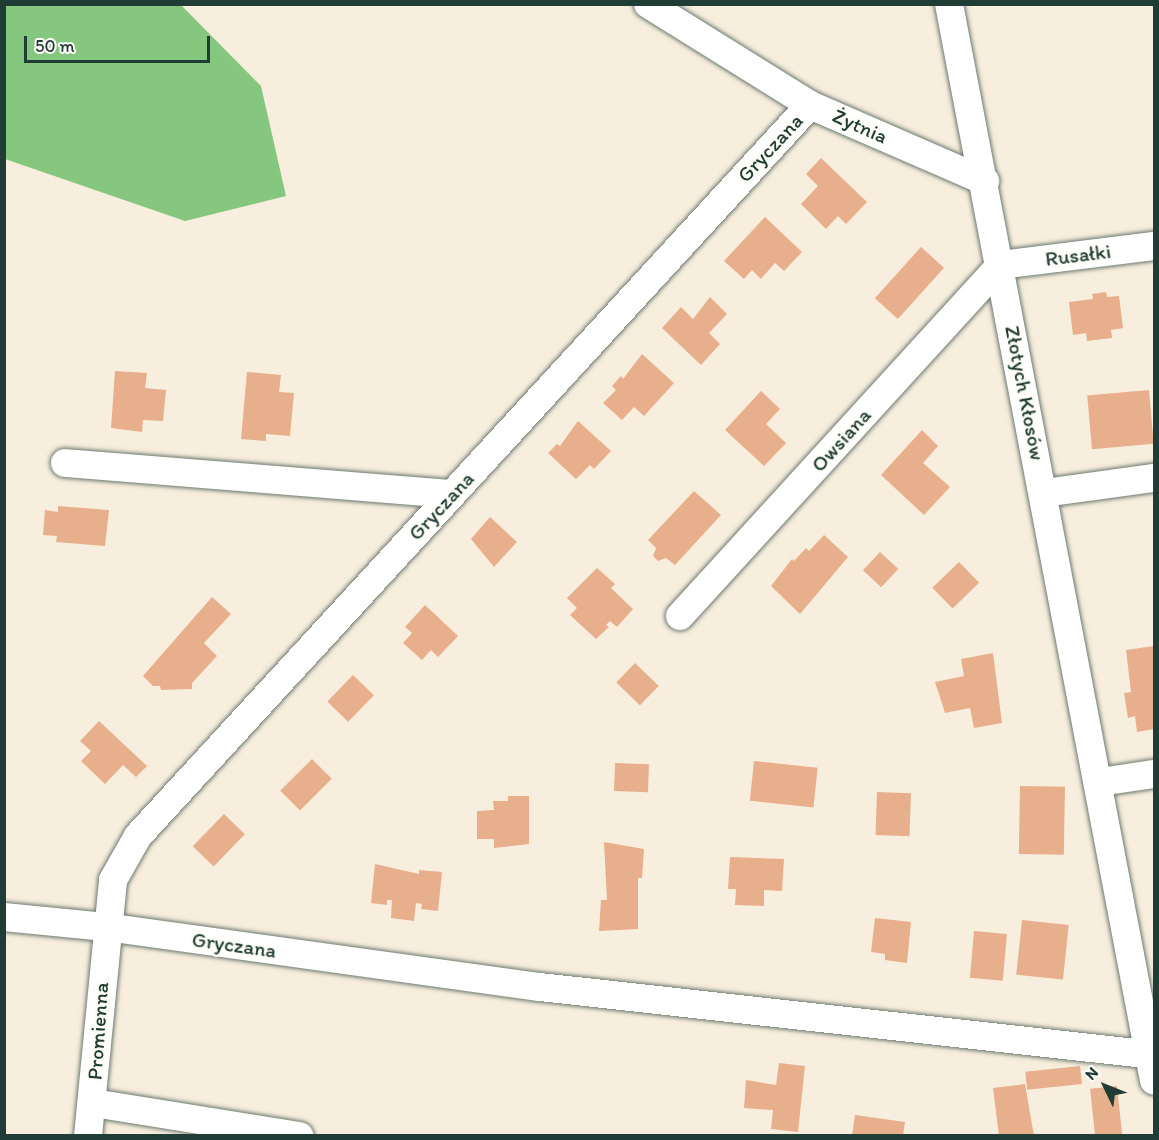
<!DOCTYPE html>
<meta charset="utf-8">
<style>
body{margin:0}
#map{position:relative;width:1159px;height:1140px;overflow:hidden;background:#f8eede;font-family:Itim,sans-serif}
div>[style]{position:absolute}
.green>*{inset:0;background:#86c77f}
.building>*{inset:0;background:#e8af8c;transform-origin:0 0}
.roads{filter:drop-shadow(0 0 2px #6b7b70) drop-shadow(0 0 2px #6b7b70)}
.minor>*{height:28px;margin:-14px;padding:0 14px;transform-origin:14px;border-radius:14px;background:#fff}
span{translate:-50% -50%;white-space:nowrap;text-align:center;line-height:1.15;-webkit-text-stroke:5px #fdfcf7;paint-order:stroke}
.street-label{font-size:21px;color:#1f3d34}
.frame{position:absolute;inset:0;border:6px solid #1f3d34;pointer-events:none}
.north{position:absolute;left:1075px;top:1056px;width:60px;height:60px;-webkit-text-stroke:4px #fdfcf7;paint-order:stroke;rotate:313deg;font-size:16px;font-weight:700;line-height:24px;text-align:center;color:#1f3d34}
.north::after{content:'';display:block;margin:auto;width:21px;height:27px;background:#1f3d34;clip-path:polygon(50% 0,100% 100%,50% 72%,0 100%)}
.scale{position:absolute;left:24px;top:36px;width:186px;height:27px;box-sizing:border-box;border:3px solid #1f3d34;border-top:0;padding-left:8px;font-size:18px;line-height:21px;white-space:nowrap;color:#1f3d34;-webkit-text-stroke:4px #fdfcf7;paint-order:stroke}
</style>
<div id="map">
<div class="green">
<i style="clip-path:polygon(5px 4px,181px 5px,261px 86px,286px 196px,185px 221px,5px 159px)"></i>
</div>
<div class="building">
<i style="clip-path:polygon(821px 158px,867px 202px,846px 224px,838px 216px,826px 229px,801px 204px,818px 186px,806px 174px)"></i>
<i style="clip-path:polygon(765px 217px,802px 252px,784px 271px,775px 263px,761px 279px,752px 270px,744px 279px,724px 261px)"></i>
<i style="left:921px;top:247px;width:31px;height:69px;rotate:42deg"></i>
<i style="clip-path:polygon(1106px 292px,1107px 297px,1119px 296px,1123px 328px,1111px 330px,1112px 338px,1087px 341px,1086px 333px,1073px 335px,1069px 302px,1093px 299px,1092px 294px)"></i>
<i style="clip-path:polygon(710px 297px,727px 314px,709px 333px,720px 344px,701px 365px,662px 328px,681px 307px,693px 319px)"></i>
<i style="clip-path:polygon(642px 354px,674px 383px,644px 416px,634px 407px,622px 420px,603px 403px,616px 390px,612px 386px,621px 376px,623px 379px)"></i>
<i style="clip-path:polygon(115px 371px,147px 373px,145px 388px,166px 390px,163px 421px,143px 420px,142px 432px,111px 428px)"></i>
<i style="clip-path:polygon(247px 372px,281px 375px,279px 392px,294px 393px,290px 436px,266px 434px,266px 441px,241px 439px)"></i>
<i style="left:1149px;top:390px;width:54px;height:62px;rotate:85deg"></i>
<i style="clip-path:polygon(761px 391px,780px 409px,766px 424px,786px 443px,764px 466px,725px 430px)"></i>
<i style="clip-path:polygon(578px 421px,611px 451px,594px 469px,590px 465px,576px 479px,548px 453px,557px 444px,560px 446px)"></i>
<i style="clip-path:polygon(922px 430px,938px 446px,923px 463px,950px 487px,924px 515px,881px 475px)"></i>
<i style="clip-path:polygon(694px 491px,721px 515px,675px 565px,666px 558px,658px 561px,653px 556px,656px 548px,648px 540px)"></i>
<i style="clip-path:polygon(58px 506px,109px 510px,105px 546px,56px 542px,57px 536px,43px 535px,45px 510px,58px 512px)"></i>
<i style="clip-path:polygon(490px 517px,517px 542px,494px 567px,471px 539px)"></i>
<i style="clip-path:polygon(824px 535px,848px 557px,800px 614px,771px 586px,792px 559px,794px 561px,806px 548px,809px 551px)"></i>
<i style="left:880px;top:552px;width:25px;height:25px;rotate:43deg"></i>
<i style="left:959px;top:562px;width:29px;height:37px;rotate:46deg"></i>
<i style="clip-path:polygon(597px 568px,615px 584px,611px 588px,633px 609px,617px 627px,610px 621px,606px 625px,609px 627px,596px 639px,570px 615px,577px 608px,567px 598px)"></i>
<i style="clip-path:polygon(212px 597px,231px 614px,204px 643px,217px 656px,192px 683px,192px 689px,161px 690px,160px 686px,153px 686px,143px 676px)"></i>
<i style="clip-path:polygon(425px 605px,458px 636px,438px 657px,431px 650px,422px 660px,403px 643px,412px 633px,405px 627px)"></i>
<i style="clip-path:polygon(1154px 646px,1154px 729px,1137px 732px,1135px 716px,1128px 718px,1124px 693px,1131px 692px,1126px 650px)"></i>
<i style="clip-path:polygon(993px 653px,1002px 723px,974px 728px,970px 708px,945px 713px,935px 682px,964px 676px,961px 659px)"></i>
<i style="left:635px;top:663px;width:33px;height:27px;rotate:44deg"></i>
<i style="left:353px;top:675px;width:29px;height:37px;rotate:44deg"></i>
<i style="clip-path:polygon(99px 721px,147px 766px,136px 777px,123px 765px,105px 784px,81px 761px,91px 751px,80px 741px)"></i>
<i style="left:312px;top:759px;width:28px;height:45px;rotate:45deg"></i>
<i style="left:754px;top:761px;width:64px;height:40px;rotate:6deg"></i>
<i style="left:615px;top:763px;width:34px;height:28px;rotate:2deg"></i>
<i style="left:1020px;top:786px;width:45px;height:68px;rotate:1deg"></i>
<i style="left:877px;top:792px;width:34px;height:43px;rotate:2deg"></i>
<i style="clip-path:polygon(508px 796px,529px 796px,529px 844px,494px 848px,494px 839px,477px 839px,477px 811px,494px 810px,493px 801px,508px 801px)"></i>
<i style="left:224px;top:814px;width:29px;height:45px;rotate:44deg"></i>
<i style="clip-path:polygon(604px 842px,644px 849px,642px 878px,638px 878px,638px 929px,599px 931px,601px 900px,607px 900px)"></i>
<i style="clip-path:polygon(730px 857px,784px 859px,782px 891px,764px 890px,764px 906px,735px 905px,736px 889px,728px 889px)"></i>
<i style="clip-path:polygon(375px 864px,419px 874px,419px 870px,442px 872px,438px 911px,421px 909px,422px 904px,416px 903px,414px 921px,391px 918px,392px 900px,387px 900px,387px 905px,371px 903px)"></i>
<i style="clip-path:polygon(875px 918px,911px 922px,907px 963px,885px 960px,885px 954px,871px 952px)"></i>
<i style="left:1022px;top:920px;width:47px;height:55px;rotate:6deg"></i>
<i style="left:974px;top:931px;width:33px;height:47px;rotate:5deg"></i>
<i style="clip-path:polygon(779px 1063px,805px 1066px,798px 1132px,771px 1129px,773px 1110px,744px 1108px,746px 1080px,776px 1085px)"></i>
<i style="left:1080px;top:1066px;width:18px;height:55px;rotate:84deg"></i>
<i style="clip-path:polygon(1025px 1084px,1034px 1136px,999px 1136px,993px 1088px)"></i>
<i style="left:1117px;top:1086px;width:50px;height:27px;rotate:84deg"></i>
<i style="clip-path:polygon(855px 1115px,905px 1122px,903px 1136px,852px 1136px)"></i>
</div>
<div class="roads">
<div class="minor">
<i style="left:648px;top:4px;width:191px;rotate:31.9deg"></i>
<i style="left:810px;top:105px;width:191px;rotate:23.5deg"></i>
<i style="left:949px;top:4px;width:1096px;rotate:79.22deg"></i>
<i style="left:65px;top:463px;width:388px;rotate:4.6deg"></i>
<i style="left:1044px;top:493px;width:111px;rotate:-7.8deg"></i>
<i style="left:680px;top:616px;width:476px;rotate:-47.6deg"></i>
<i style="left:1001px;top:265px;width:154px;rotate:-7.1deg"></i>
<i style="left:1100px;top:782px;width:55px;rotate:-8.4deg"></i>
<i style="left:4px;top:917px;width:102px;rotate:5.6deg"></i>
<i style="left:106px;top:927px;width:438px;rotate:7.9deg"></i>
<i style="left:540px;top:987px;width:618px;rotate:6.32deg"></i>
<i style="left:93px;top:1103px;width:209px;rotate:9.1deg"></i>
<i style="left:88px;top:1136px;width:257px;rotate:-84.4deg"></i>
<i style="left:113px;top:880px;width:51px;rotate:-60.4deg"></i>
<i style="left:138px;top:836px;width:993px;rotate:-47.41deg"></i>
</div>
</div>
<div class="street-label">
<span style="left:860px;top:126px;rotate:24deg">Żytnia</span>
<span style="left:770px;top:148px;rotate:-47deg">Gryczana</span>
<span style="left:1078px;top:255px;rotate:-7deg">Rusałki</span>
<span style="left:1025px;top:393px;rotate:79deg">Złotych Kłosów</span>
<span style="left:841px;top:440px;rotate:-48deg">Owsiana</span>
<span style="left:441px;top:506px;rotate:-47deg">Gryczana</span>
<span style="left:234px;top:945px;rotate:8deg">Gryczana</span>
<span style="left:98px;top:1031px;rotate:-86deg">Promienna</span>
</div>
<div class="frame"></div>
<div class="north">N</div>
<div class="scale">50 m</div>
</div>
